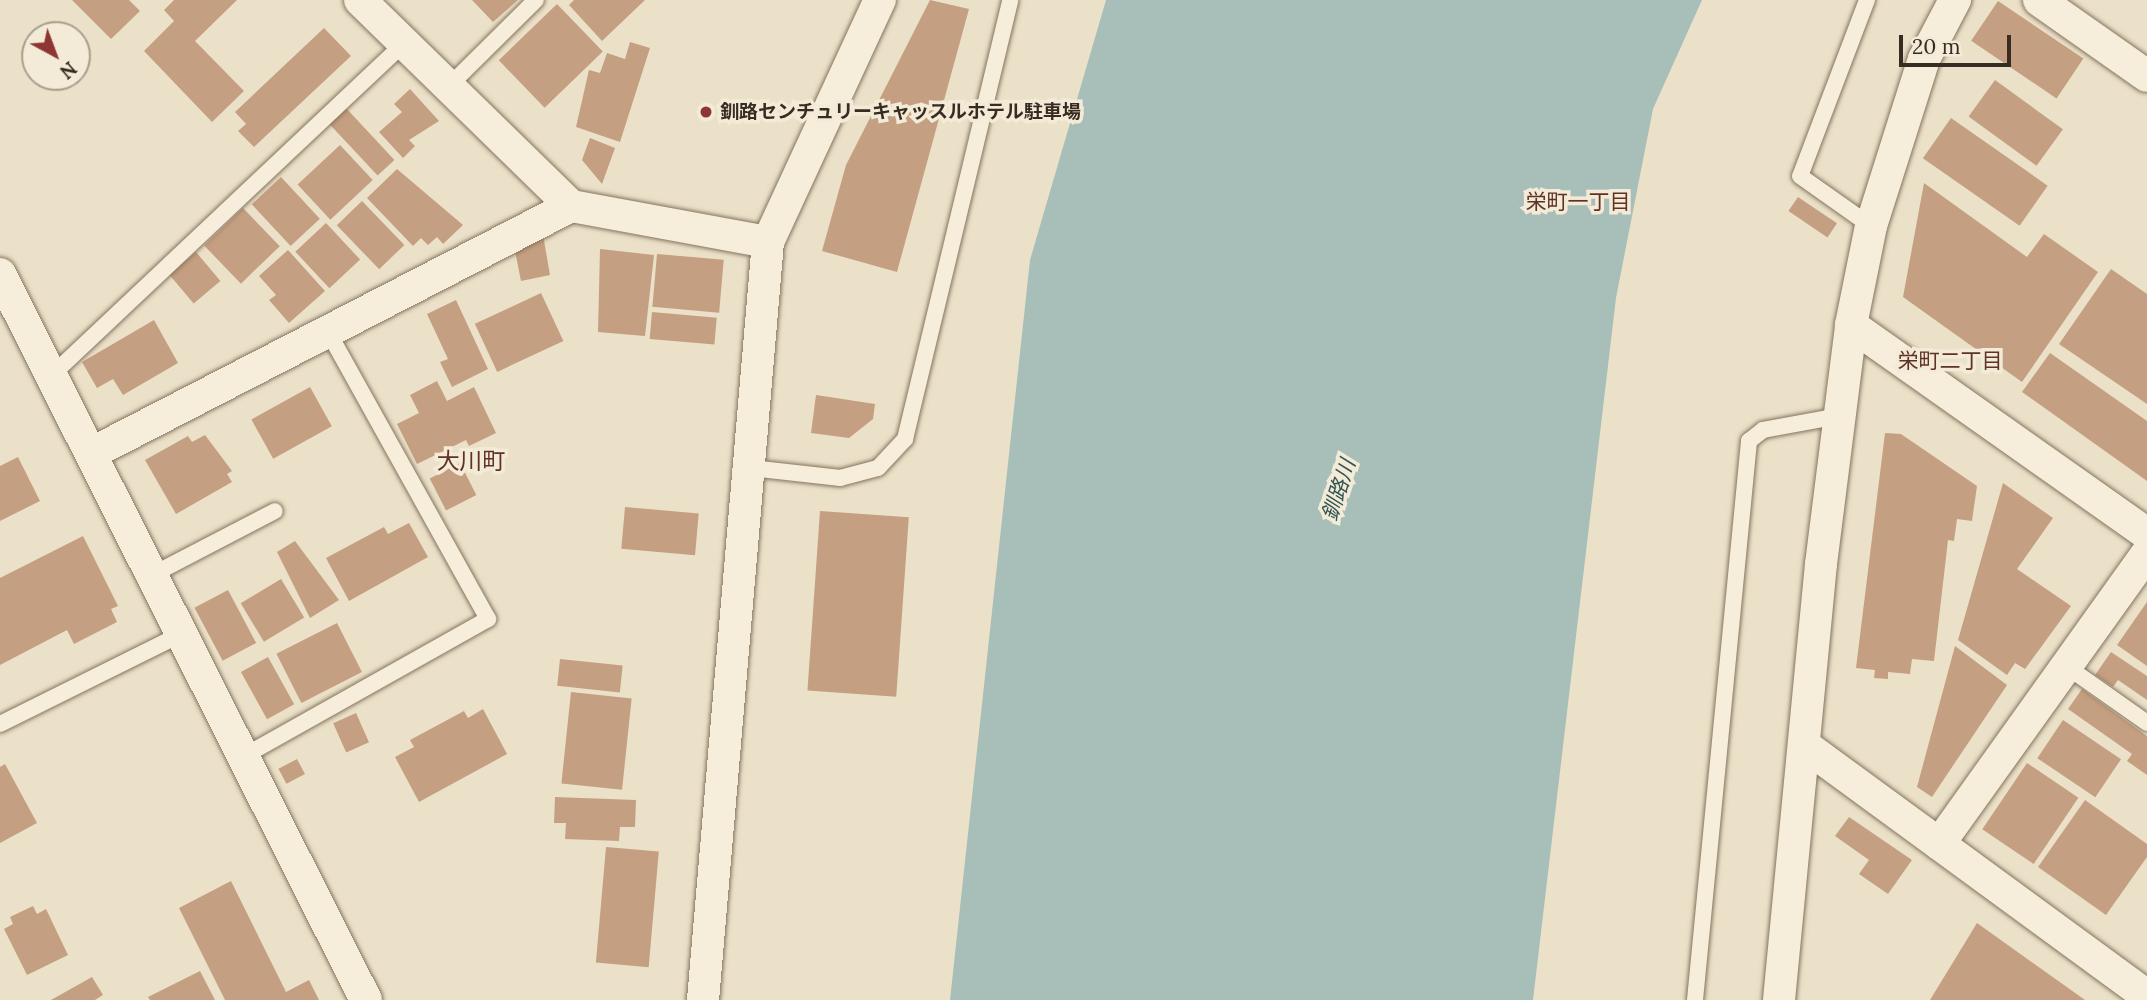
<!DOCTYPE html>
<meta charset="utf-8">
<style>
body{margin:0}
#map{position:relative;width:2147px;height:1000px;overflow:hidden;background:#ebe1c8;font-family:Lora,"Noto Sans JP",serif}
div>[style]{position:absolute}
.water>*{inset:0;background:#a8bfb9}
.building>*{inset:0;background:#c59f81;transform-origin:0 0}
.roads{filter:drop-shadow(0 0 2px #85745e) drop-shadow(0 0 2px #85745e)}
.service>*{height:16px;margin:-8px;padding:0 8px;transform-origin:8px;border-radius:8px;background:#f6eeda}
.minor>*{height:32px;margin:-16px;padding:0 16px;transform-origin:16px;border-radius:16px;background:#f6eeda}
.dots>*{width:19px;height:19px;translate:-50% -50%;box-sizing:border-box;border:4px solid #f3ebd7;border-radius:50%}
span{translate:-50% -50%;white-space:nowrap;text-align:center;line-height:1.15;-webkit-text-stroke:7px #f3ebd7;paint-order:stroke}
.poi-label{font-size:19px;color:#372c21;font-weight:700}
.left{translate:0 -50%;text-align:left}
.neighbourhood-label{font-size:21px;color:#5f3224}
.water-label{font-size:21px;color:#315553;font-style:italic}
.quarter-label{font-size:23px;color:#5f3224}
.north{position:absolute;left:21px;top:21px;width:70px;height:70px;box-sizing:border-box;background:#f3ebd7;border:2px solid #a89f8e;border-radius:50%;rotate:139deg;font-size:19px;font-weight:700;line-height:28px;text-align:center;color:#372c21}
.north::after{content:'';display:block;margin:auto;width:24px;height:32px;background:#8f3534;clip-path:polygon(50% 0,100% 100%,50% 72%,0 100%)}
.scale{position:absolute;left:1899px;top:35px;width:112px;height:32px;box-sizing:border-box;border:4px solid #372c21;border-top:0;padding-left:9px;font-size:21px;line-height:24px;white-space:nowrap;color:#372c21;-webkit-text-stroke:5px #f3ebd7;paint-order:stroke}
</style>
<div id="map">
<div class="water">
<i style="clip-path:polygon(1106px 0,1702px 0,1653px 109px,1616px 298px,1533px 1000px,950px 1000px,1030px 260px)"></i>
</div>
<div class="building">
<i style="clip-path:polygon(72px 0,129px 0,140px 11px,111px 39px)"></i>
<i style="clip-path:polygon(174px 0,237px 0,195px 41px,244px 91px,212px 122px,144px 51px,174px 21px,164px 10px)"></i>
<i style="clip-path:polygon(472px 0,518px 0,493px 22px)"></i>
<i style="clip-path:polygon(574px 0,645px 0,602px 41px,569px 5px)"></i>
<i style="clip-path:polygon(930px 0,969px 9px,897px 272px,822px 251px,846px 165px)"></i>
<i style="left:1998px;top:1px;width:103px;height:48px;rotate:34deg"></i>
<i style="left:557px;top:4px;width:66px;height:81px;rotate:46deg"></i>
<i style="clip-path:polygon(324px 28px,351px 56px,254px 147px,238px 131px,246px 124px,235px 112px)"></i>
<i style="clip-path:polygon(630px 42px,650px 48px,620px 142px,576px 127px,589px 70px,600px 73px,607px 53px,625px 59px)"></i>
<i style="left:1995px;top:80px;width:84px;height:45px;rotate:36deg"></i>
<i style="clip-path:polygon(410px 89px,439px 121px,409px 140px,415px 146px,403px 158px,379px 132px,402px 112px,394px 104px)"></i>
<i style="left:346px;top:108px;width:71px;height:23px;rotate:47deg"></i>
<i style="left:1951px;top:118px;width:118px;height:49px;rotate:35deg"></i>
<i style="clip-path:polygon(590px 138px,615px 148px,602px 184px,582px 160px)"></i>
<i style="left:340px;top:145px;width:48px;height:58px;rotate:47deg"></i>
<i style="clip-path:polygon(397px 169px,463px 225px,443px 244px,437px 237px,428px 245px,421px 238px,413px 246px,367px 198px)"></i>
<i style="left:281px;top:177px;width:57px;height:40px;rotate:47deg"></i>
<i style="clip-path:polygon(1924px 183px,2027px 257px,2044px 234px,2098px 272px,2022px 382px,1903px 297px)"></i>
<i style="left:1798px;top:197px;width:47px;height:17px;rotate:34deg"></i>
<i style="left:362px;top:201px;width:61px;height:35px;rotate:46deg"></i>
<i style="left:243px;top:208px;width:53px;height:54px;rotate:46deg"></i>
<i style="left:326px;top:223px;width:50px;height:42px;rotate:47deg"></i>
<i style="clip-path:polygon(542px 229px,550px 275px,521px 281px,514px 246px)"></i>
<i style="clip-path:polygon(600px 249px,654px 255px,645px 336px,598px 332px)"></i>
<i style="clip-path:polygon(288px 250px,325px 291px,289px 323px,269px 300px,276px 295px,259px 276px)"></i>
<i style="left:196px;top:252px;width:38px;height:35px;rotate:50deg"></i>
<i style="left:657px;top:254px;width:67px;height:53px;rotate:5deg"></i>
<i style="clip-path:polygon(2111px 269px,2147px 294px,2147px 404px,2059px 344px)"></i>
<i style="left:541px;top:293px;width:53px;height:73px;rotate:65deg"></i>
<i style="clip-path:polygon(456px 300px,488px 369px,452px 387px,440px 362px,448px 359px,427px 314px)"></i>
<i style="left:652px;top:312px;width:65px;height:27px;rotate:5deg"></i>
<i style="clip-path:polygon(154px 320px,178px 363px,123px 395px,113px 379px,97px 388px,82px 362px)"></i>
<i style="clip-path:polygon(2050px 353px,2147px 421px,2147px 481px,2022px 392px)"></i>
<i style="clip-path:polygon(437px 381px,447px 401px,474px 387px,496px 433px,469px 446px,466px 440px,417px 464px,397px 424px,419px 413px,410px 395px)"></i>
<i style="left:310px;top:387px;width:45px;height:67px;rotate:61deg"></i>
<i style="clip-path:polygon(816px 395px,875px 404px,873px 419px,849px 438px,811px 433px)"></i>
<i style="clip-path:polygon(1885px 433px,1901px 434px,1977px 486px,1972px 521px,1957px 519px,1954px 541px,1948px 540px,1934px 661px,1912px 659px,1910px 674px,1888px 672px,1888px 679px,1874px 678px,1875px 670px,1856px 668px)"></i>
<i style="clip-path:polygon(205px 435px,232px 471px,227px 474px,232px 482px,176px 514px,145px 460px,188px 436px,192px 442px)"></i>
<i style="clip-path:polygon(18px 457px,40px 501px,0 521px,0 466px)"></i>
<i style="left:460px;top:463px;width:36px;height:34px;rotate:63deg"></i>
<i style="clip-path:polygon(2003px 483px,2053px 518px,2017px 569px,2071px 606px,2025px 669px,2015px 663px,2007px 675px,1958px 640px)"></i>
<i style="left:625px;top:507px;width:74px;height:42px;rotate:5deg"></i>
<i style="left:820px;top:511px;width:89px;height:180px;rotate:4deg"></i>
<i style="clip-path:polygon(409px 523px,428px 557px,349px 601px,326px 558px,384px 527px,388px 534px)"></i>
<i style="clip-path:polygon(83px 536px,118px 606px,111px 609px,117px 622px,74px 644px,67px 630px,0 665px,0 578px)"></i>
<i style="clip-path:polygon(295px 541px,339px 600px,310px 618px,277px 552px)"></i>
<i style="left:281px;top:579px;width:45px;height:47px;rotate:59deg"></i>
<i style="left:228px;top:590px;width:60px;height:38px;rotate:62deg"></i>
<i style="clip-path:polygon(2147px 602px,2147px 666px,2117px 645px)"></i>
<i style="left:337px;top:623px;width:55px;height:68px;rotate:63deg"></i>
<i style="clip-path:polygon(1955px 646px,2007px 685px,1932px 797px,1917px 787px)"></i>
<i style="clip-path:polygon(2111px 652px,2147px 676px,2147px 700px,2118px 680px,2113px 687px,2095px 675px)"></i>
<i style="left:268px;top:657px;width:54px;height:31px;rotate:61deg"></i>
<i style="left:560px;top:659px;width:63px;height:27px;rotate:6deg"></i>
<i style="clip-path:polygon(2082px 689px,2147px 736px,2147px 775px,2127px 761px,2132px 754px,2068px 709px)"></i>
<i style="left:571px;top:692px;width:61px;height:92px;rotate:6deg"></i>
<i style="clip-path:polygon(483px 709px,507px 754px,419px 802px,395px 757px,414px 747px,410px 740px,464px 711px,468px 718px)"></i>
<i style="left:356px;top:713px;width:32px;height:25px;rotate:66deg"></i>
<i style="left:2063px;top:720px;width:70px;height:46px;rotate:34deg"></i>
<i style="left:297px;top:759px;width:17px;height:21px;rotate:62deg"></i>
<i style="left:2027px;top:763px;width:62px;height:80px;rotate:34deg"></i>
<i style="clip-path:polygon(5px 764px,37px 823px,0 843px,0 767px)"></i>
<i style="clip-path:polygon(555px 797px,636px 800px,635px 827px,620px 827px,619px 841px,565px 839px,566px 823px,554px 823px)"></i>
<i style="clip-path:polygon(2085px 800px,2147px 844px,2147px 857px,2106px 915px,2038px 867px)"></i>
<i style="clip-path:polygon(1849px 817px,1912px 860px,1888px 894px,1859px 874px,1869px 860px,1835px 836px)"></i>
<i style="left:606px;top:847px;width:53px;height:116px;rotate:5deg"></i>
<i style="clip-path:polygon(231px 881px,286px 992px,309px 980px,319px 1000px,225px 1000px,179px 908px)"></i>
<i style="clip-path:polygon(33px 906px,37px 914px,46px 909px,68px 955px,27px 975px,4px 929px,13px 924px,10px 917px)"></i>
<i style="clip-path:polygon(1977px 923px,2085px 1000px,1930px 1000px)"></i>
<i style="clip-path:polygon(200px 971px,215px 1000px,150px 1000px,148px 997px)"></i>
<i style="clip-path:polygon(92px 977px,103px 995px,95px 1000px,51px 1000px)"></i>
</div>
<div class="roads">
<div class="service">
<i style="left:1867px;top:0;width:188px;rotate:110.8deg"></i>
<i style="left:1800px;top:176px;width:87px;rotate:35.2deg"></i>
<i style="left:449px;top:86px;width:122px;rotate:-44.7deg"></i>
<i style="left:53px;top:374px;width:482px;rotate:-43.3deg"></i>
<i style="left:751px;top:468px;width:90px;rotate:6.4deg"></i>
<i style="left:840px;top:478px;width:39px;rotate:-15deg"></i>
<i style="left:878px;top:468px;width:40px;rotate:-47deg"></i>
<i style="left:905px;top:439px;width:451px;rotate:-76.5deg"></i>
<i style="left:154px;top:574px;width:136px;rotate:-27.5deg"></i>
<i style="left:2066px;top:666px;width:99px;rotate:35.1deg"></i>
<i style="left:0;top:724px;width:204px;rotate:-26.4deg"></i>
<i style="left:244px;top:756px;width:280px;rotate:-29.3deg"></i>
<i style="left:488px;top:619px;width:333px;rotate:-119.1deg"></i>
<i style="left:1695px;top:1000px;width:562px;rotate:-84.48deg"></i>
<i style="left:1749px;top:441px;width:18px;rotate:-38deg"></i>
<i style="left:1763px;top:430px;width:77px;rotate:-10.4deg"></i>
</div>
<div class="minor">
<i style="left:360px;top:0;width:295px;rotate:44.3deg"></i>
<i style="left:571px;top:206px;width:200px;rotate:10.4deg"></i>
<i style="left:2039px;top:0;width:132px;rotate:35.1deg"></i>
<i style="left:0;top:274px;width:813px;rotate:63.25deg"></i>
<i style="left:1851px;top:325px;width:362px;rotate:35.2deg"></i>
<i style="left:94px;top:452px;width:537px;rotate:-27.28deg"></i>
<i style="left:1804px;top:745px;width:425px;rotate:36.2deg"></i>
<i style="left:1939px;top:844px;width:358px;rotate:-54.4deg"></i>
<i style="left:703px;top:1000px;width:761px;rotate:-85.1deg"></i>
<i style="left:768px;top:242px;width:267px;rotate:-65.2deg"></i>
<i style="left:1779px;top:1000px;width:438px;rotate:-84.5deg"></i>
<i style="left:1821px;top:564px;width:241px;rotate:-82.8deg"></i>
<i style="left:1851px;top:325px;width:101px;rotate:-78.6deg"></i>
<i style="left:1871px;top:226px;width:175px;rotate:-72.4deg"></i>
<i style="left:1924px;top:59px;width:67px;rotate:-62.3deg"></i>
</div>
</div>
<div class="dots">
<i style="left:706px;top:112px;background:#8f3534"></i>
</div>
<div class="poi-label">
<span class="left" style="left:720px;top:112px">釧路センチュリーキャッスルホテル駐車場</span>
</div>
<div class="neighbourhood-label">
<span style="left:1578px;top:202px">栄町一丁目</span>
<span style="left:1950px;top:361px">栄町二丁目</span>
</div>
<div class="water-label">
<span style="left:1339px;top:490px;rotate:-72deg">釧路川</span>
</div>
<div class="quarter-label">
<span style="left:471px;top:461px">大川町</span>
</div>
<div class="north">N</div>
<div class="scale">20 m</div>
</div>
